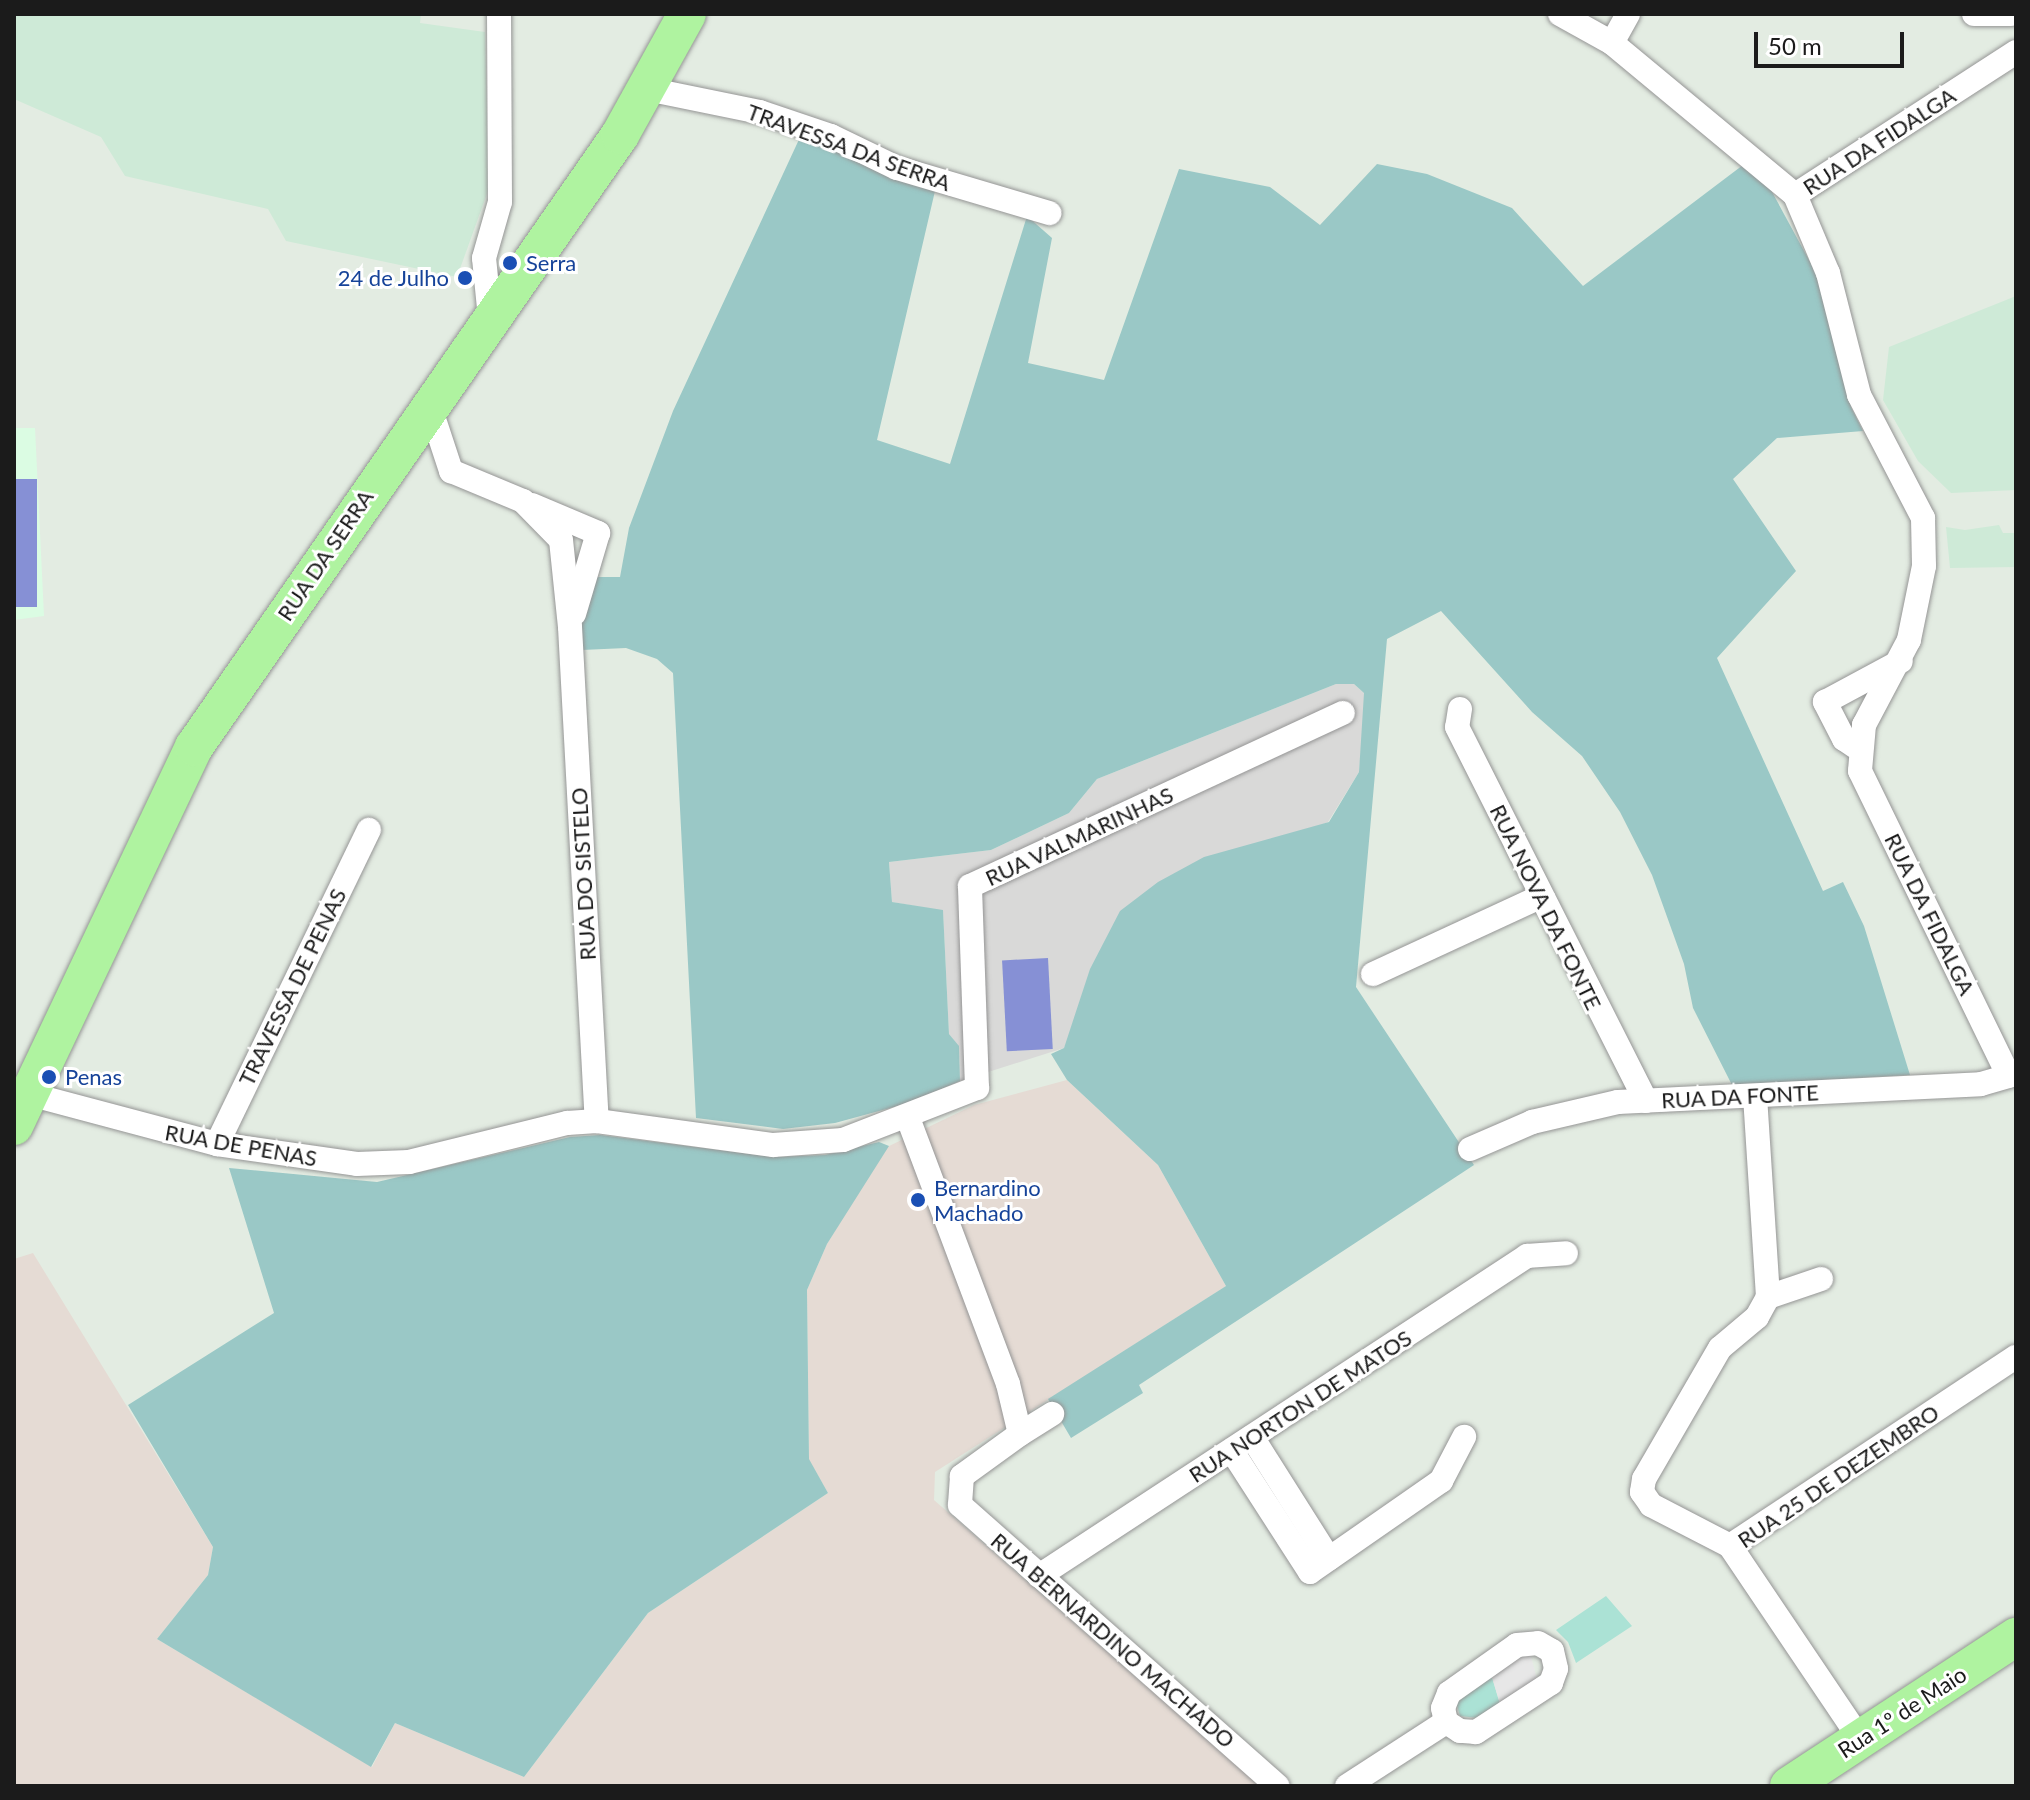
<!DOCTYPE html>
<meta charset="utf-8">
<style>
body{margin:0}
#map{position:relative;width:2030px;height:1800px;overflow:hidden;background:#e3ece2;font-family:Lato,sans-serif}
div>[style]{position:absolute}
.residential>*{inset:0;background:#d9d9d8}
.industrial>*{inset:0;background:#e5dbd4}
.education>*{inset:0;background:#dbfce3}
.farmland>*{inset:0;background:#ceead7}
.grass>*{inset:0;background:#abe2d5}
.forest>*{inset:0;background:#9ac8c6}
.pitch>*{inset:0;background:#8690d5;transform-origin:0 0}
.parking>*{inset:0;background:#e7e7e7}
.roads{filter:drop-shadow(0 0 2px #959595) drop-shadow(0 0 2px #959595)}
.minor>*{height:24px;margin:-12px;padding:0 12px;transform-origin:12px;border-radius:12px;background:#fff}
.primary>*{height:38px;margin:-19px;padding:0 19px;transform-origin:19px;border-radius:19px;background:#aff3a0}
.dots>*{width:22px;height:22px;translate:-50% -50%;box-sizing:border-box;border:4px solid #fff;border-radius:50%}
span{translate:-50% -50%;white-space:nowrap;text-align:center;line-height:1.15;-webkit-text-stroke:6px #fff;paint-order:stroke}
.street-label{font-size:22px;color:#1b1b1b}
.transit-label{font-size:22px;color:#164399}
.left{translate:0 -50%;text-align:left}
.right{translate:-100% -50%;text-align:right}
.frame{position:absolute;inset:0;border:16px solid #1b1b1b;pointer-events:none}
.scale{position:absolute;left:1754px;top:32px;width:150px;height:36px;box-sizing:border-box;border:4px solid #1b1b1b;border-top:0;padding-left:10px;font-size:24px;line-height:28px;white-space:nowrap;color:#1b1b1b;-webkit-text-stroke:6px #fff;paint-order:stroke}
</style>
<div id="map">
<div class="residential">
<i style="clip-path:polygon(1336px 684px,1354px 684px,1364px 693px,1365px 705px,1359px 772px,1328px 822px,1306px 832px,1069px 1036px,1064px 1048px,960px 1081px,959px 1047px,949px 1034px,943px 911px,892px 902px,889px 862px,991px 850px,1069px 813px,1097px 779px)"></i>
</div>
<div class="industrial">
<i style="clip-path:polygon(1067px 1080px,1158px 1165px,1226px 1286px,935px 1472px,934px 1500px,1260px 1786px,14px 1786px,14px 1259px,33px 1253px,213px 1547px,208px 1575px,157px 1639px,372px 1767px,395px 1723px,524px 1777px,648px 1613px,828px 1493px,809px 1460px,807px 1290px,827px 1244px,885px 1148px,974px 1105px)"></i>
</div>
<div class="education">
<i style="clip-path:polygon(14px 428px,35px 428px,44px 616px,14px 620px)"></i>
</div>
<div class="farmland">
<i style="clip-path:polygon(14px 14px,421px 14px,420px 23px,485px 32px,489px 188px,457px 277px,286px 241px,268px 209px,125px 176px,101px 137px,14px 99px)"></i>
<i style="clip-path:polygon(2016px 296px,2016px 490px,1951px 493px,1918px 461px,1883px 400px,1889px 347px)"></i>
<i style="clip-path:polygon(1999px 525px,2003px 533px,2016px 533px,2016px 567px,1950px 568px,1946px 527px,1965px 530px)"></i>
</div>
<div class="grass">
<i style="clip-path:polygon(1606px 1596px,1632px 1626px,1576px 1663px,1568px 1642px,1556px 1630px)"></i>
<i style="clip-path:polygon(1491px 1674px,1500px 1704px,1478px 1718px,1460px 1716px,1456px 1702px)"></i>
</div>
<div class="forest">
<i style="clip-path:polygon(802px 133px,935px 191px,877px 440px,950px 464px,1027px 216px,1052px 238px,1028px 363px,1104px 380px,1179px 169px,1270px 187px,1320px 225px,1377px 164px,1427px 174px,1512px 208px,1583px 286px,1743px 165px,1771px 190px,1822px 284px,1851px 407px,1863px 431px,1777px 438px,1733px 479px,1796px 571px,1717px 658px,1823px 891px,1843px 882px,1864px 926px,1910px 1075px,1732px 1085px,1693px 1008px,1684px 964px,1652px 875px,1620px 812px,1582px 756px,1532px 712px,1441px 611px,1387px 639px,1356px 987px,1474px 1165px,1139px 1385px,1143px 1393px,1071px 1438px,1048px 1399px,1226px 1286px,1158px 1165px,1067px 1080px,1051px 1054px,1064px 1048px,1090px 969px,1120px 911px,1158px 882px,1204px 857px,1329px 822px,1359px 772px,1364px 693px,1354px 684px,1336px 684px,1097px 779px,1069px 813px,991px 850px,889px 862px,892px 902px,943px 910px,949px 1034px,959px 1046px,960px 1081px,912px 1102px,835px 1123px,783px 1129px,696px 1118px,673px 673px,657px 659px,626px 648px,582px 650px,579px 619px,596px 577px,620px 577px,629px 528px,673px 411px)"></i>
<i style="clip-path:polygon(600px 1135px,774px 1157px,825px 1155px,879px 1142px,889px 1146px,827px 1244px,807px 1290px,809px 1459px,828px 1493px,648px 1613px,524px 1777px,395px 1723px,371px 1767px,157px 1639px,208px 1575px,213px 1547px,128px 1405px,274px 1313px,229px 1168px,377px 1182px,570px 1137px)"></i>
</div>
<div class="pitch">
<i style="left:14px;top:479px;width:23px;height:128px"></i>
<i style="left:1048px;top:958px;width:91px;height:46px;rotate:87deg"></i>
</div>
<div class="parking">
<i style="clip-path:polygon(1529px 1649px,1537px 1679px,1500px 1704px,1491px 1674px)"></i>
</div>
<div class="roads">
<div class="minor">
<i style="left:1560px;top:14px;width:60px;rotate:29.1deg"></i>
<i style="left:1612px;top:43px;width:238px;rotate:39.7deg"></i>
<i style="left:1795px;top:195px;width:85px;rotate:67.1deg"></i>
<i style="left:1828px;top:273px;width:126px;rotate:75.7deg"></i>
<i style="left:1859px;top:395px;width:139px;rotate:62.5deg"></i>
<i style="left:1923px;top:518px;width:48px;rotate:88.8deg"></i>
<i style="left:1924px;top:566px;width:76px;rotate:101.5deg"></i>
<i style="left:1909px;top:640px;width:96px;rotate:117.9deg"></i>
<i style="left:1864px;top:725px;width:46px;rotate:95deg"></i>
<i style="left:1860px;top:771px;width:339px;rotate:64deg"></i>
<i style="left:1974px;top:14px;width:37px"></i>
<i style="left:1612px;top:43px;width:33px;rotate:-61deg"></i>
<i style="left:647px;top:89px;width:115px;rotate:11.5deg"></i>
<i style="left:760px;top:112px;width:75px;rotate:18.7deg"></i>
<i style="left:831px;top:136px;width:73px;rotate:25.9deg"></i>
<i style="left:897px;top:168px;width:159px;rotate:16.5deg"></i>
<i style="left:1795px;top:195px;width:263px;rotate:-32.9deg"></i>
<i style="left:490px;top:318px;width:60px;rotate:-95.7deg"></i>
<i style="left:484px;top:258px;width:58px;rotate:-74.1deg"></i>
<i style="left:500px;top:202px;width:188px;rotate:-90.3deg"></i>
<i style="left:429px;top:404px;width:71px;rotate:71.8deg"></i>
<i style="left:451px;top:471px;width:78px;rotate:22.6deg"></i>
<i style="left:523px;top:501px;width:54px;rotate:45.7deg"></i>
<i style="left:561px;top:540px;width:87px;rotate:84.1deg"></i>
<i style="left:570px;top:627px;width:495px;rotate:86.9deg"></i>
<i style="left:532px;top:505px;width:72px;rotate:23deg"></i>
<i style="left:598px;top:533px;width:84px;rotate:106.5deg"></i>
<i style="left:1460px;top:709px;width:18px;rotate:99deg"></i>
<i style="left:1457px;top:727px;width:419px;rotate:63.2deg"></i>
<i style="left:1859px;top:749px;width:18px;rotate:-146deg"></i>
<i style="left:1844px;top:739px;width:42px;rotate:-117.2deg"></i>
<i style="left:1825px;top:702px;width:86px;rotate:-28.3deg"></i>
<i style="left:1373px;top:974px;width:184px;rotate:-24.8deg"></i>
<i style="left:29px;top:1094px;width:195px;rotate:14.9deg"></i>
<i style="left:217px;top:1144px;width:141px;rotate:8.1deg"></i>
<i style="left:357px;top:1164px;width:52px;rotate:-2.2deg"></i>
<i style="left:409px;top:1162px;width:163px;rotate:-13.9deg"></i>
<i style="left:567px;top:1123px;width:30px;rotate:-4deg"></i>
<i style="left:597px;top:1121px;width:178px;rotate:7.8deg"></i>
<i style="left:773px;top:1145px;width:70px;rotate:-4.1deg"></i>
<i style="left:843px;top:1140px;width:144px;rotate:-21.2deg"></i>
<i style="left:977px;top:1088px;width:202px;rotate:-92deg"></i>
<i style="left:970px;top:886px;width:411px;rotate:-24.9deg"></i>
<i style="left:1755px;top:1096px;width:201px;rotate:86.3deg"></i>
<i style="left:1768px;top:1297px;width:23px;rotate:119deg"></i>
<i style="left:1757px;top:1317px;width:48px;rotate:140deg"></i>
<i style="left:1720px;top:1348px;width:151px;rotate:120.1deg"></i>
<i style="left:1644px;top:1479px;width:13px;rotate:99deg"></i>
<i style="left:1642px;top:1492px;width:16px;rotate:55deg"></i>
<i style="left:1651px;top:1505px;width:89px;rotate:27.4deg"></i>
<i style="left:1730px;top:1546px;width:233px;rotate:56deg"></i>
<i style="left:908px;top:1118px;width:284px;rotate:69.4deg"></i>
<i style="left:1008px;top:1384px;width:51px;rotate:76.5deg"></i>
<i style="left:1020px;top:1434px;width:72px;rotate:144.1deg"></i>
<i style="left:962px;top:1476px;width:29px;rotate:94deg"></i>
<i style="left:960px;top:1505px;width:424px;rotate:41.5deg"></i>
<i style="left:217px;top:1144px;width:349px;rotate:-64.2deg"></i>
<i style="left:1470px;top:1149px;width:68px;rotate:-23.5deg"></i>
<i style="left:1532px;top:1122px;width:88px;rotate:-13.1deg"></i>
<i style="left:1618px;top:1102px;width:363px;rotate:-2.8deg"></i>
<i style="left:1981px;top:1084px;width:36px;rotate:-16deg"></i>
<i style="left:1768px;top:1297px;width:56px;rotate:-18.8deg"></i>
<i style="left:1020px;top:1434px;width:38px;rotate:-32deg"></i>
<i style="left:1252px;top:1437px;width:144px;rotate:57.7deg"></i>
<i style="left:1232px;top:1451px;width:144px;rotate:57.2deg"></i>
<i style="left:1310px;top:1572px;width:160px;rotate:-34.8deg"></i>
<i style="left:1441px;top:1481px;width:50px;rotate:-62.4deg"></i>
<i style="left:1730px;top:1546px;width:343px;rotate:-33.5deg"></i>
<i style="left:1039px;top:1576px;width:584px;rotate:-33.25deg"></i>
<i style="left:1527px;top:1256px;width:39px;rotate:-4deg"></i>
<i style="left:1538px;top:1643px;width:16px;rotate:30deg"></i>
<i style="left:1552px;top:1651px;width:18px;rotate:77deg"></i>
<i style="left:1556px;top:1669px;width:15px;rotate:110deg"></i>
<i style="left:1551px;top:1683px;width:90px;rotate:146.8deg"></i>
<i style="left:1476px;top:1732px;width:16px;rotate:-176deg"></i>
<i style="left:1460px;top:1731px;width:17px;rotate:-147deg"></i>
<i style="left:1446px;top:1722px;width:14px;rotate:-102deg"></i>
<i style="left:1443px;top:1708px;width:16px;rotate:-68deg"></i>
<i style="left:1449px;top:1693px;width:83px;rotate:-35.2deg"></i>
<i style="left:1517px;top:1645px;width:21px;rotate:-5deg"></i>
<i style="left:1347px;top:1786px;width:118px;rotate:-32.9deg"></i>
</div>
<div class="primary">
<i style="left:14px;top:1126px;width:420px;rotate:-64.6deg"></i>
<i style="left:194px;top:747px;width:746px;rotate:-55.16deg"></i>
<i style="left:620px;top:135px;width:138px;rotate:-61deg"></i>
<i style="left:1789px;top:1786px;width:272px;rotate:-33.3deg"></i>
</div>
</div>
<div class="dots">
<i style="left:510px;top:263px;background:#1a4fb4"></i>
<i style="left:465px;top:278px;background:#1a4fb4"></i>
<i style="left:49px;top:1077px;background:#1a4fb4"></i>
<i style="left:918px;top:1200px;background:#1a4fb4"></i>
</div>
<div class="street-label">
<span style="left:1879px;top:141px;rotate:-33deg">RUA DA FIDALGA</span>
<span style="left:849px;top:147px;rotate:20deg">TRAVESSA DA SERRA</span>
<span style="left:325px;top:555px;rotate:-56deg">RUA DA SERRA</span>
<span style="left:1079px;top:836px;rotate:-25deg">RUA VALMARINHAS</span>
<span style="left:583px;top:874px;rotate:-93deg">RUA DO SISTELO</span>
<span style="left:1546px;top:907px;rotate:64deg">RUA NOVA DA FONTE</span>
<span style="left:1930px;top:914px;rotate:64deg">RUA DA FIDALGA</span>
<span style="left:292px;top:987px;rotate:-64deg">TRAVESSA DE PENAS</span>
<span style="left:1740px;top:1096px;rotate:-3deg">RUA DA FONTE</span>
<span style="left:241px;top:1145px;rotate:10deg">RUA DE PENAS</span>
<span style="left:1300px;top:1406px;rotate:-33deg">RUA NORTON DE MATOS</span>
<span style="left:1838px;top:1476px;rotate:-34deg">RUA 25 DE DEZEMBRO</span>
<span style="left:1113px;top:1640px;rotate:41deg">RUA BERNARDINO MACHADO</span>
<span style="left:1902px;top:1712px;rotate:-33deg">Rua 1º de Maio</span>
</div>
<div class="transit-label">
<span class="left" style="left:526px;top:263px">Serra</span>
<span class="right" style="left:449px;top:278px">24 de Julho</span>
<span class="left" style="left:65px;top:1077px">Penas</span>
<span class="left" style="left:934px;top:1200px">Bernardino<br>Machado</span>
</div>
<div class="frame"></div>
<div class="scale">50 m</div>
</div>
